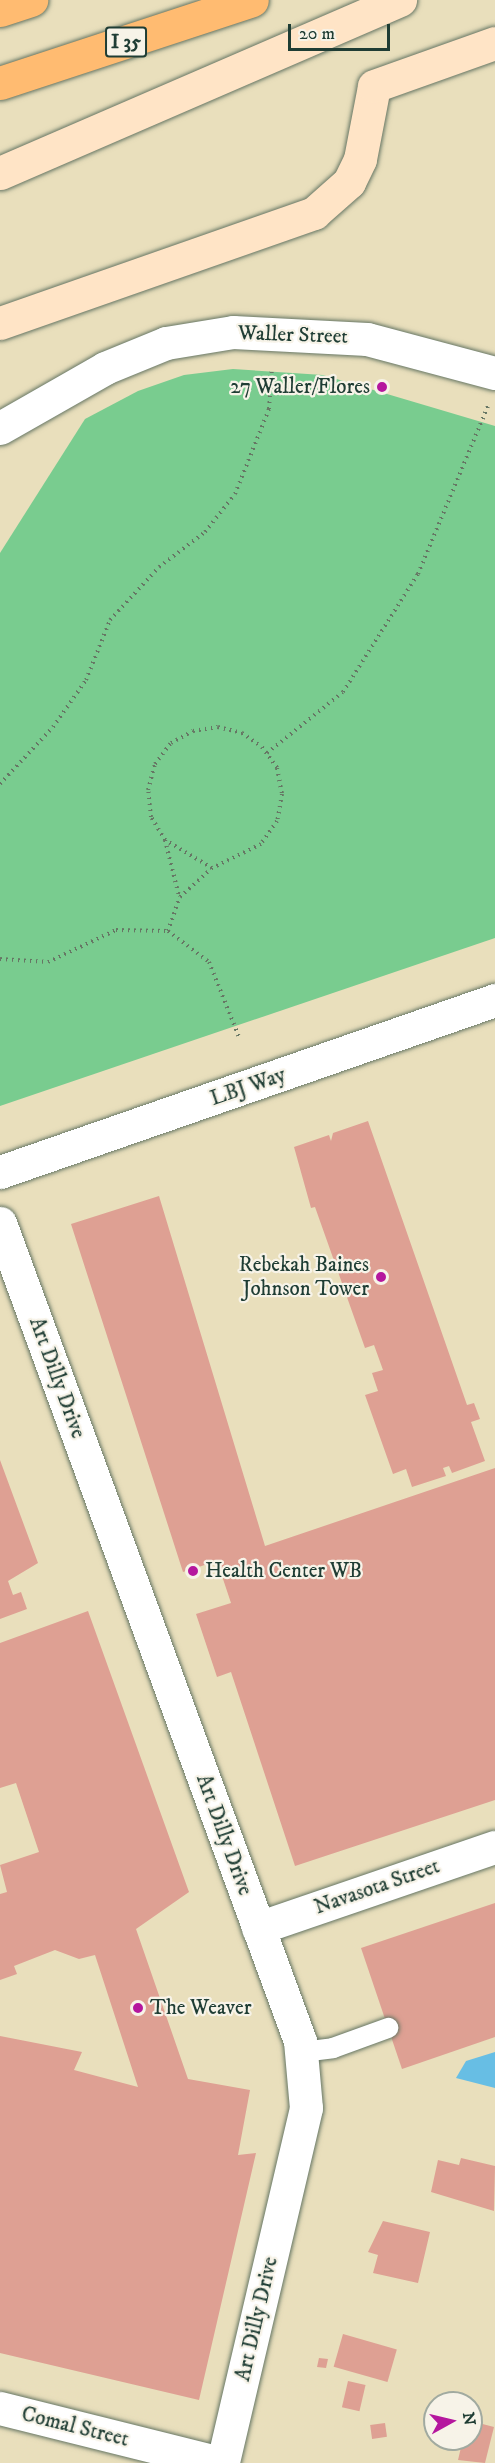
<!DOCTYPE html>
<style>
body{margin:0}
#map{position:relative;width:495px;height:2463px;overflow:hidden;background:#e9dfbc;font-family:"IM FELL DW Pica",serif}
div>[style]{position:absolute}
.green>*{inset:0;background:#79cc8f}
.water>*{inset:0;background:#67bee4}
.building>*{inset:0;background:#dea093;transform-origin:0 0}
.path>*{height:4px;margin-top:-2px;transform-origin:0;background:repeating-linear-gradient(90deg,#667664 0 1.5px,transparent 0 6px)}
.roads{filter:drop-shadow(0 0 2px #667664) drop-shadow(0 0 2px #667664)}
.service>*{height:20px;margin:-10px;padding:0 10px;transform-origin:10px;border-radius:10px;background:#fff}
.minor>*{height:33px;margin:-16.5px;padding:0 16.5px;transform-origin:16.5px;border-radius:16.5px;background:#fff}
.secondary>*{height:33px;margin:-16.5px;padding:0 16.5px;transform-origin:16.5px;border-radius:16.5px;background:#ffe4c6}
.motorway>*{height:33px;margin:-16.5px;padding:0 16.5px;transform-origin:16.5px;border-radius:16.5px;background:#ffbb71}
.dots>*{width:16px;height:16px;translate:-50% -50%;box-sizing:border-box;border:3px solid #f7f3e8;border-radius:50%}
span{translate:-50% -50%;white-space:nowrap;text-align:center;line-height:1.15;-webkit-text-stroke:4.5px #f7f3e8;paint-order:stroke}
.shield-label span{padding:2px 4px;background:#f7f3e8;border:2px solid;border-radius:4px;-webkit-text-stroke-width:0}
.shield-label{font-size:20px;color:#1f3d34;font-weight:700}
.street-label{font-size:21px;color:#1f3d34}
.poi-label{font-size:21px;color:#1f3d34}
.right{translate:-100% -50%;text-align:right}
.left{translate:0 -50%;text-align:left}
.north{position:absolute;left:423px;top:2391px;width:60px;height:60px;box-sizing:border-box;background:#f7f3e8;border:2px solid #a1aaa0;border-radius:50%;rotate:82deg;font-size:16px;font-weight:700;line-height:24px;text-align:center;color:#1f3d34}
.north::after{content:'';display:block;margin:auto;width:21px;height:27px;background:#b5179e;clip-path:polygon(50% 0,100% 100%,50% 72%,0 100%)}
.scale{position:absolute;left:288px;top:24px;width:102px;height:27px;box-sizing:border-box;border:3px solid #1f3d34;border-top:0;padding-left:8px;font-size:18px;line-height:21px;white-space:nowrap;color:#1f3d34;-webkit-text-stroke:4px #f7f3e8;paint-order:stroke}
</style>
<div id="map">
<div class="green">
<i style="clip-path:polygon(233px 369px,323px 375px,495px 426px,495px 938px,0 1106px,0 553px,85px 419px,138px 391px,184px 375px)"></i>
</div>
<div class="water">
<i style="clip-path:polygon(495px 2052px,495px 2088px,456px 2078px,466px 2061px)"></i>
</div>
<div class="building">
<i style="clip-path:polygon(368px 1121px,467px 1405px,474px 1403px,480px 1419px,471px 1422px,485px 1461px,452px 1473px,449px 1466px,443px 1468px,446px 1476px,412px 1487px,406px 1469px,393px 1474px,365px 1395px,378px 1391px,372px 1373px,383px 1370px,374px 1345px,365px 1348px,315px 1207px,311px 1208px,294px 1147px,329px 1135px,331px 1141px,333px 1133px)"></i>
<i style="clip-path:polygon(159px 1196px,265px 1546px,495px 1468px,495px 1800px,295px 1866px,231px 1672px,217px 1677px,196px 1614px,231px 1603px,217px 1561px,183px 1572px,71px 1224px)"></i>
<i style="clip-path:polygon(0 1460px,38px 1563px,8px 1581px,13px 1595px,21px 1592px,27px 1609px,0 1619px)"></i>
<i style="clip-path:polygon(88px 1611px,189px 1892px,136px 1929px,188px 2079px,250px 2090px,238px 2155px,256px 2153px,199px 2400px,0 2353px,0 2036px,82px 2052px,74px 2070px,138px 2087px,95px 1955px,79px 1959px,55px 1950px,14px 1966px,17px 1974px,0 1980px,0 1894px,7px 1892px,0 1865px,39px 1852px,16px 1783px,0 1788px,0 1643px)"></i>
<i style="clip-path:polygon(495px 1903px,495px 2037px,402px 2069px,361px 1948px)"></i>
<i style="clip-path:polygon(461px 2158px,495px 2166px,494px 2211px,431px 2192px,438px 2160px,459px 2165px)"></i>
<i style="clip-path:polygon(383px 2221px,430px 2232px,418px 2283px,373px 2273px,378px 2255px,368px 2252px)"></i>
<i style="left:343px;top:2334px;width:56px;height:34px;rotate:16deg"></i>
<i style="clip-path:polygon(319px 2358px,328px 2359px,326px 2368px,317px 2367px)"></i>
<i style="left:348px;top:2381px;width:18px;height:27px;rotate:13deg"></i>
<i style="clip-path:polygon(471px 2421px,494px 2427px,485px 2463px,458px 2460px,463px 2439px,471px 2439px)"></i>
<i style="left:385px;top:2423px;width:14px;height:15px;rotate:82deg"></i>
</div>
<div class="path">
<i style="left:218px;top:727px;width:25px;rotate:14deg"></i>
<i style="left:242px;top:733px;width:24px;rotate:35deg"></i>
<i style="left:262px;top:747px;width:26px;rotate:54deg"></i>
<i style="left:277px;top:768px;width:26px;rotate:79deg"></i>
<i style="left:282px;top:794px;width:27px;rotate:100deg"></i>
<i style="left:277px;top:821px;width:28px;rotate:125deg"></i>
<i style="left:261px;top:844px;width:55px;rotate:153.9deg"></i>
<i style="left:212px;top:868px;width:55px;rotate:-149.2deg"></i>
<i style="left:165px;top:840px;width:27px;rotate:-121deg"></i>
<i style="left:151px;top:817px;width:27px;rotate:-96deg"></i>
<i style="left:148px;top:790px;width:27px;rotate:-75deg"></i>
<i style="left:155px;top:764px;width:26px;rotate:-53deg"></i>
<i style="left:171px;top:743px;width:25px;rotate:-29deg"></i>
<i style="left:193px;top:731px;width:25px;rotate:-9deg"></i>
<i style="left:267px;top:753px;width:97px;rotate:-38.8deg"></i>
<i style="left:343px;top:692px;width:140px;rotate:-57.6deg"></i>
<i style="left:418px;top:574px;width:182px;rotate:-67.4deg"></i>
<i style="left:0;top:784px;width:78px;rotate:-47.1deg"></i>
<i style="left:53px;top:727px;width:57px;rotate:-54.9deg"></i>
<i style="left:86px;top:680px;width:65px;rotate:-68.2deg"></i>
<i style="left:110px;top:620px;width:72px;rotate:-47.2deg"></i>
<i style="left:159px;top:567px;width:58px;rotate:-37.3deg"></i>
<i style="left:205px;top:532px;width:48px;rotate:-51.7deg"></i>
<i style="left:235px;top:494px;width:92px;rotate:-68.2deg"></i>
<i style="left:269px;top:409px;width:41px;rotate:-85.8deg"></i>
<i style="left:165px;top:840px;width:58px;rotate:76deg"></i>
<i style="left:168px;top:931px;width:36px;rotate:-71deg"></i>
<i style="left:180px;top:897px;width:43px;rotate:-42.2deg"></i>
<i style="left:0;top:959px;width:48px;rotate:3.6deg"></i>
<i style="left:48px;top:962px;width:75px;rotate:-25.2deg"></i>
<i style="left:116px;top:930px;width:52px;rotate:1.1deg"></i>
<i style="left:168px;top:931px;width:51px;rotate:37.1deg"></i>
<i style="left:209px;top:962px;width:81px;rotate:68.2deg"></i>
</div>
<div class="roads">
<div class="service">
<i style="left:302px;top:2052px;width:31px;rotate:-7deg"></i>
<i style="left:333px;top:2048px;width:59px;rotate:-20deg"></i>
</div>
<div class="minor">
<i style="left:0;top:428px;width:121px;rotate:-29.7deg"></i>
<i style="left:105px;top:368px;width:66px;rotate:-22.3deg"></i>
<i style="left:166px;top:343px;width:68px;rotate:-9.3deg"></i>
<i style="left:233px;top:332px;width:134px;rotate:3deg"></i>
<i style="left:367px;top:339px;width:132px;rotate:14.9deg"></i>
<i style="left:0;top:1172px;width:524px;rotate:-19.16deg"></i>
<i style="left:0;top:1223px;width:871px;rotate:69.86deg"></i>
<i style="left:300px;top:2041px;width:67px;rotate:84.9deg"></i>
<i style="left:306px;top:2108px;width:365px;rotate:103.2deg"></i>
<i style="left:258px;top:1928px;width:250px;rotate:-18.9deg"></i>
<i style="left:0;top:2408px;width:227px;rotate:14deg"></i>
</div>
<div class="secondary">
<i style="left:0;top:173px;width:436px;rotate:-23.4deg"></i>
<i style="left:0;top:323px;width:333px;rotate:-19.3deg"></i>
<i style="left:314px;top:213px;width:47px;rotate:-41.5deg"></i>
<i style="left:349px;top:182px;width:25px;rotate:-64deg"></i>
<i style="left:360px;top:159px;width:74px;rotate:-79.1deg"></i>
<i style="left:374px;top:86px;width:128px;rotate:-19.6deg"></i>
</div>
<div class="motorway">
<i style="left:0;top:10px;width:33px;rotate:-18deg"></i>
<i style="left:0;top:83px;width:265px;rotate:-18.2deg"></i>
</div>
</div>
<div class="dots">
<i style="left:382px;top:387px;background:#b5179e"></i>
<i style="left:381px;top:1277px;background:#b5179e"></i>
<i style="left:193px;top:1571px;background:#b5179e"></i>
<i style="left:138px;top:2008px;background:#b5179e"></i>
</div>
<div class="shield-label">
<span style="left:126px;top:42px">I 35</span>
</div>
<div class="street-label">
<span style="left:293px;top:335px;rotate:2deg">Waller Street</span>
<span style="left:248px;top:1087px;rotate:-19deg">LBJ Way</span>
<span style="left:57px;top:1378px;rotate:70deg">Art Dilly Drive</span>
<span style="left:224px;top:1835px;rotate:70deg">Art Dilly Drive</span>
<span style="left:377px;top:1887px;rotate:-19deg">Navasota Street</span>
<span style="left:257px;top:2319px;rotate:-77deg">Art Dilly Drive</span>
<span style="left:75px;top:2427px;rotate:14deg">Comal Street</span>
</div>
<div class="poi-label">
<span class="right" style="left:370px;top:387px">27 Waller/Flores</span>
<span class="right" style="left:369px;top:1277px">Rebekah Baines<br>Johnson Tower</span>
<span class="left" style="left:205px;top:1571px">Health Center WB</span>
<span class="left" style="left:150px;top:2008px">The Weaver</span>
</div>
<div class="north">N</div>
<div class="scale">20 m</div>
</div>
